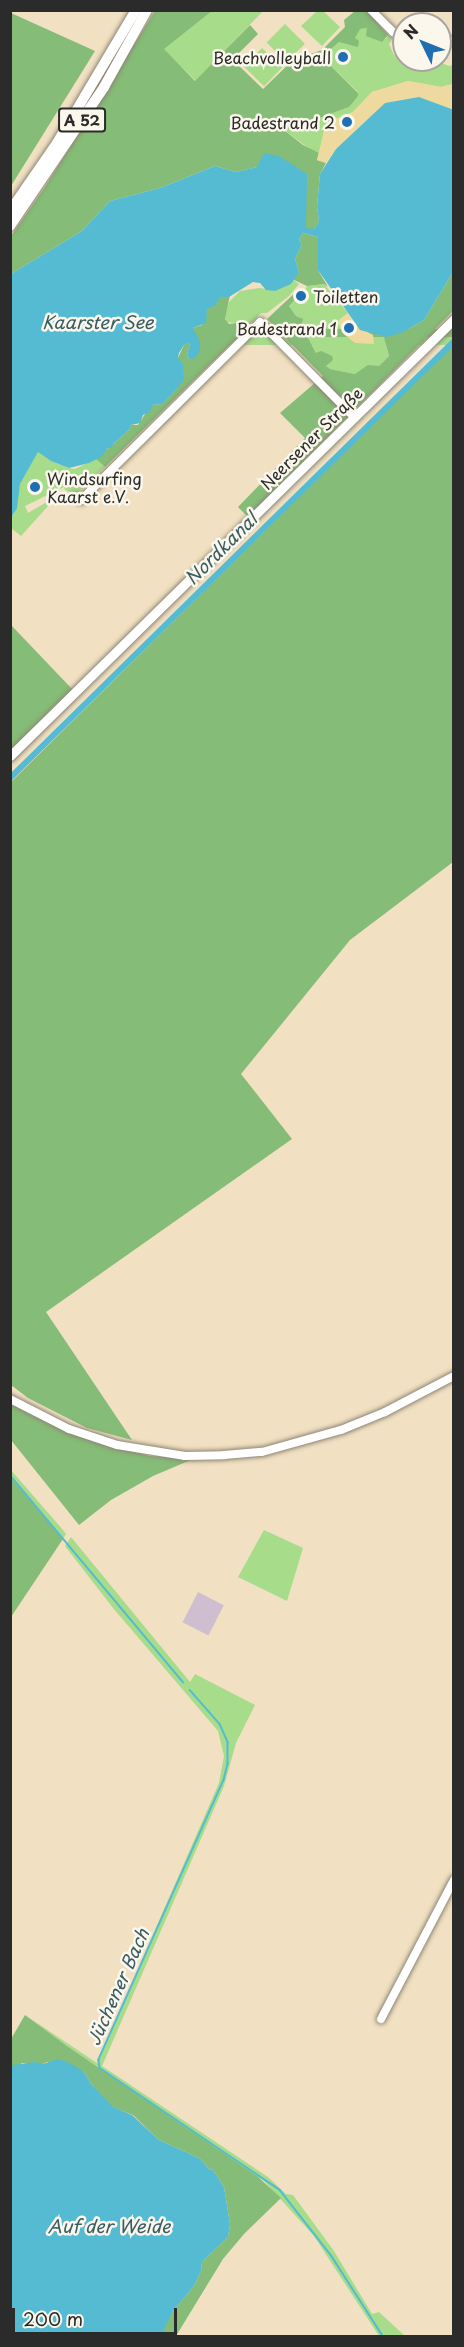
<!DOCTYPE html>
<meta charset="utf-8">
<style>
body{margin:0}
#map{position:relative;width:464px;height:2347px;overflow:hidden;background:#f1e0c2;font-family:"Playpen Sans",sans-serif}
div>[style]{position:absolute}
.industrial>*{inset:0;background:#cfbed0;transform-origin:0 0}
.green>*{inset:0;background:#a7dc8b;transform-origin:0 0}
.forest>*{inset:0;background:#85bc77;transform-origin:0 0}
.sand>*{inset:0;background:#eeda9e}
.water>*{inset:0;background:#54bbd2}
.stream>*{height:1.5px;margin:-0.75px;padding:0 0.75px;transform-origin:0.75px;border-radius:0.75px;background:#54bbd2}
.canal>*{height:6px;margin:-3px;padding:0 3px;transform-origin:3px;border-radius:3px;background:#54bbd2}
.roads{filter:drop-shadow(0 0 2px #8e8676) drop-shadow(0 0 2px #8e8676)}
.minor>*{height:8px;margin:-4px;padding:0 4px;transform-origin:4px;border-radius:4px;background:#fff}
.major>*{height:9px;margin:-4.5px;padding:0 4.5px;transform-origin:4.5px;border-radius:4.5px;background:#fff}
.highway>*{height:10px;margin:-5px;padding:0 5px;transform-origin:5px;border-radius:5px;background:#fff}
.dots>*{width:16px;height:16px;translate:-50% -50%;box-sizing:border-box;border:3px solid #fbf7ec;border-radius:50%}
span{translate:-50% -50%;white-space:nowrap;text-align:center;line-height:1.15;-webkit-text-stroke:5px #fbf7ec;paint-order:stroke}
.shield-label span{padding:2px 4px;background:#fbf7ec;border:2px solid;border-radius:4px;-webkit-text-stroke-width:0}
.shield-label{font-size:15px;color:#2b2b2b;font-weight:700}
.poi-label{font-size:16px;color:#2b2b2b}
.right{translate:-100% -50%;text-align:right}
.left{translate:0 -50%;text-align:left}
.street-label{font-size:16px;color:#2b2b2b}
.water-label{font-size:18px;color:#395d65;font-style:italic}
.frame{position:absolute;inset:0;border:12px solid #2b2b2b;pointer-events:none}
.north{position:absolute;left:392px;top:12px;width:60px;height:60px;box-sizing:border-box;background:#fbf7ec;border:2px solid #a8a59f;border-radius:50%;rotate:313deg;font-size:16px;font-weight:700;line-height:24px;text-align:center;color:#2b2b2b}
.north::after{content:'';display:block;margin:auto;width:21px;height:27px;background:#1f6fb2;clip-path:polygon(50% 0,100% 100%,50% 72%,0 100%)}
.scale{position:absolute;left:12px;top:2308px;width:165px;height:27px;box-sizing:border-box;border:3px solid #2b2b2b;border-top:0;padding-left:8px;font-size:18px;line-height:21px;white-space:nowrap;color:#2b2b2b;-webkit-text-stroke:4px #fbf7ec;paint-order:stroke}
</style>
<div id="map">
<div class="industrial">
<i style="left:198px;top:1592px;width:29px;height:34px;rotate:27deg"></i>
</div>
<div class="green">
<i style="clip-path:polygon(322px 10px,340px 27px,322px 46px,301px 26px,317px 11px)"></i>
<i style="clip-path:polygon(212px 11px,263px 11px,196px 81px,163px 49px)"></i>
<i style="left:285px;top:24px;width:28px;height:26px;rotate:45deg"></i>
<i style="clip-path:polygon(367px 28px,386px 39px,388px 35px,393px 38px,389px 44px,394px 55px,404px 56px,404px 60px,434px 60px,449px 66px,453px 65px,453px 84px,441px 87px,408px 81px,372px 92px,353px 112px,326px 123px,319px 153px,314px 152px,285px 131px,349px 107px,358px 92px,322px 57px,339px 42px,355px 38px,359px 29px)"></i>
<i style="left:262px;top:48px;width:28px;height:26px;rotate:44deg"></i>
<i style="clip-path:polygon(292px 279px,299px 284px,289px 296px,267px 313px,261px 313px,241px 334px,236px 323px,226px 322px,225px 316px,229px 302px,240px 291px,259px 288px,275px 290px,290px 283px)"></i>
<i style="clip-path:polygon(324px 284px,348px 313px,339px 320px,375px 342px,373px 335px,384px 337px,389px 356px,379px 366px,355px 374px,330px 369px,326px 366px,328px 363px,316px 353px,301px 325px,301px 318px,296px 316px,289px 306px,294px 297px,298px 303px,307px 286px)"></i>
<i style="left:453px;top:337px;width:8px;height:622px;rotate:90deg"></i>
<i style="clip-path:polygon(352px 424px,353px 425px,11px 763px,11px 760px)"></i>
<i style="clip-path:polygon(38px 451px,51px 461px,69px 468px,75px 469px,96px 459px,105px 467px,76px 495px,65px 490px,64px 487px,25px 506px,28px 513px,57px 496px,21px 536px,11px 528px,10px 518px,14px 514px,20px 484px)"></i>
<i style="clip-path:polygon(10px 1469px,63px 1530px,66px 1534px,63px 1539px,11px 1478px)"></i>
<i style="clip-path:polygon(264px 1530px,303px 1548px,287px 1601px,238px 1577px)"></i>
<i style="clip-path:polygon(71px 1537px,190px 1682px,195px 1674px,255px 1705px,236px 1743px,224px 1786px,102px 2066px,268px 2177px,286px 2194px,293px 2195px,334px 2251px,372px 2314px,379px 2312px,405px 2336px,379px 2336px,314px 2236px,264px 2181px,67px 2046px,25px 2015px,97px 2063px,219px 1783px,224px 1756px,218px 1731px,113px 1608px,65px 1546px)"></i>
</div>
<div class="forest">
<i style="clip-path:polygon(155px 11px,212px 11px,164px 49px,195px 81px,250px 25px,258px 34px,235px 57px,234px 61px,263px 89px,293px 60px,322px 50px,345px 27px,344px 20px,355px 11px,367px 11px,388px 35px,382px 42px,366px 36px,367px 28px,360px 29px,355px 38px,359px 41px,358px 47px,339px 42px,322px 57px,358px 93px,358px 96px,349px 107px,285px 131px,303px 145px,319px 153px,317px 160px,326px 163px,320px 174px,317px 206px,319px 221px,314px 229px,306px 229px,305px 204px,257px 167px,236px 172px,215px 166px,160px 188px,110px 201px,82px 231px,11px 274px,11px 236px,45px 187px)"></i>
<i style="clip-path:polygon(11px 13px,95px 51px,11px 186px)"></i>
<i style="clip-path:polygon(303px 233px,318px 237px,318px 270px,328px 287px,324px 284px,307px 286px,292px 279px,299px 272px,295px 259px,302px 244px,299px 240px)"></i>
<i style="clip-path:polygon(453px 272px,453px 311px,248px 517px,238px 507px,305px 438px,280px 413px,323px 376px,267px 319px,298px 290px,301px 292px,289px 306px,296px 316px,303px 319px,301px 325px,316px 353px,321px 351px,332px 356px,333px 360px,326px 366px,330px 369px,355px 374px,368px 365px,379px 366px,389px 356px,384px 337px,401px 333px,424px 320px)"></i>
<i style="clip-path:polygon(230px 295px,225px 319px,229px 324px,236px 323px,241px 334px,105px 467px,96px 459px,129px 430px,131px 425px,138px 425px,151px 405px,163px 404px,175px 390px,178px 358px,184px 345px,190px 343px,187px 355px,190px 359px,197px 335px,193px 328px,202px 325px,207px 309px,221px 297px)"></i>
<i style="left:453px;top:329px;width:8px;height:622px;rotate:90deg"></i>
<i style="clip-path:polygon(453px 345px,453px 862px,350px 940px,241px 1074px,292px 1139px,46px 1312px,132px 1440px,87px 1428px,28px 1398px,11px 1385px,11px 782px)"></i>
<i style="clip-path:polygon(11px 625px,73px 690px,11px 752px)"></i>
<i style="clip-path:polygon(10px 1403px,80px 1437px,150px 1456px,193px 1459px,153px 1476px,111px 1500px,79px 1525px,11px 1440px)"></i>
<i style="clip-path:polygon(11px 1478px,63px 1539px,11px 1617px)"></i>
<i style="clip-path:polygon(25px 2015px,67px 2046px,257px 2176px,281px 2198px,244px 2234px,223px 2259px,176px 2336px,158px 2336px,173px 2311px,194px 2286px,201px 2271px,202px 2262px,228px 2237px,230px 2224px,224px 2187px,213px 2170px,209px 2169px,199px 2158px,159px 2140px,133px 2115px,112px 2107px,91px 2084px,84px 2072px,47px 2062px,43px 2064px,22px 2063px,11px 2071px,11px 2039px)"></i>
</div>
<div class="sand">
<i style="clip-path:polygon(408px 81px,441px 87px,453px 84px,453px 110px,419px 97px,385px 103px,336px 149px,326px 163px,317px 160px,326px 123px,353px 112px,372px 92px)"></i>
<i style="clip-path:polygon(348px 313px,355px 325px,373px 335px,374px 344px,355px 343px,345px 335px,339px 325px,339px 320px)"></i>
</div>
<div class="water">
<i style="clip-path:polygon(419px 97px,454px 110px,453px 272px,424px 320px,401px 333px,386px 337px,360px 330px,318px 270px,318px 237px,303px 233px,299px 240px,302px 244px,295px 259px,299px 272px,291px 284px,275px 291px,266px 290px,260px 283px,253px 282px,229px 297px,221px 297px,214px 306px,207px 309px,206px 323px,193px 328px,200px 342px,200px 351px,195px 358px,190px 359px,187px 355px,190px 343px,184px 345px,179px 353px,178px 358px,183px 364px,184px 380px,163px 404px,152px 405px,150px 412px,143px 415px,140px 423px,131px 425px,129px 430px,113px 444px,112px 448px,108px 448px,101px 457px,89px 463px,69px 468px,51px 461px,38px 452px,20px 484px,17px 508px,11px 518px,11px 274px,82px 231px,110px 201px,160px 188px,215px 166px,236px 172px,257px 167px,264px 153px,279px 156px,307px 174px,306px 228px,314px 229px,319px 221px,317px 206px,320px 174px,336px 149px,385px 103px)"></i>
<i style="clip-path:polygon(58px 2059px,70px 2063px,84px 2072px,91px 2084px,113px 2107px,132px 2115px,159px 2140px,199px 2158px,209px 2169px,213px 2170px,224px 2187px,230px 2224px,228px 2237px,202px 2262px,201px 2271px,194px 2286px,173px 2311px,161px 2336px,11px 2336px,11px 2071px,13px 2065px,35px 2062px,43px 2064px)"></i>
</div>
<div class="stream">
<i style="left:10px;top:1475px;width:270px;rotate:50.1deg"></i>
<i style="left:190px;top:1690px;width:45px;rotate:48.6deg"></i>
<i style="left:220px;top:1724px;width:20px;rotate:66deg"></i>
<i style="left:228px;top:1742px;width:22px;rotate:90deg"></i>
<i style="left:228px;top:1764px;width:16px;rotate:104deg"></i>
<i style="left:224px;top:1780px;width:307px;rotate:114.1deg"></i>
<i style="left:99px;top:2060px;width:8px;rotate:83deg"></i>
<i style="left:100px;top:2068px;width:217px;rotate:34.1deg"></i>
<i style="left:280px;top:2190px;width:83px;rotate:51.9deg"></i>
<i style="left:331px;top:2255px;width:96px;rotate:57.3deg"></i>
</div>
<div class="canal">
<i style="left:10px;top:778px;width:623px;rotate:-44.54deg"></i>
</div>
<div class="roads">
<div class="minor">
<i style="left:371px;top:10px;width:31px;rotate:45deg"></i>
<i style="left:393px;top:32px;width:13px;rotate:29deg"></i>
<i style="left:440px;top:43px;width:14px;rotate:-8deg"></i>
<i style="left:75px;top:497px;width:7px;rotate:27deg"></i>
<i style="left:81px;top:500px;width:252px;rotate:-44.8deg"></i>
<i style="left:260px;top:322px;width:134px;rotate:45.3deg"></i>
<i style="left:10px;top:1399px;width:66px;rotate:27deg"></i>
<i style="left:69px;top:1429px;width:51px;rotate:18.4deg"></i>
<i style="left:117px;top:1445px;width:69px;rotate:9.2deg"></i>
<i style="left:185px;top:1456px;width:39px;rotate:-1deg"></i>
<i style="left:224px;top:1455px;width:38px;rotate:-5deg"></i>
<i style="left:262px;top:1452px;width:82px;rotate:-15.6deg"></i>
<i style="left:341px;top:1430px;width:48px;rotate:-22.2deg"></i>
<i style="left:385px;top:1412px;width:78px;rotate:-27.6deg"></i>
<i style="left:381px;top:2019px;width:157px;rotate:-62.3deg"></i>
</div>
<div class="major">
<i style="left:10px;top:756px;width:623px;rotate:-44.54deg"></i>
</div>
<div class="highway">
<i style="left:10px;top:211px;width:83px;rotate:-55.3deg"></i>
<i style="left:57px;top:143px;width:155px;rotate:-59.3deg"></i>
<i style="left:10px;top:226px;width:168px;rotate:-55.9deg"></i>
<i style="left:104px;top:87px;width:88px;rotate:-60.8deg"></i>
</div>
</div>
<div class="dots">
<i style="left:343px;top:57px;background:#1f6fb2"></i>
<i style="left:347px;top:122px;background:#1f6fb2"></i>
<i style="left:301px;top:296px;background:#1f6fb2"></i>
<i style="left:349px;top:328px;background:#1f6fb2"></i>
<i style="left:35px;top:487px;background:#1f6fb2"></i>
</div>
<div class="shield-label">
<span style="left:82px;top:120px">A 52</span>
</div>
<div class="poi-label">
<span class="right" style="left:331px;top:57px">Beachvolleyball</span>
<span class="right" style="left:335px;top:122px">Badestrand 2</span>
<span class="left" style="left:313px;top:296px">Toiletten</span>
<span class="right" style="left:337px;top:328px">Badestrand 1</span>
<span class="left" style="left:47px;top:487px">Windsurfing<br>Kaarst e.V.</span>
</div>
<div class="street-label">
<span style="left:311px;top:438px;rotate:-45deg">Neersener Straße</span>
</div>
<div class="water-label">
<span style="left:98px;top:322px">Kaarster See</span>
<span style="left:221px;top:549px;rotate:-45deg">Nordkanal</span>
<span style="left:118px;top:1987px;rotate:-66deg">Jüchener Bach</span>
<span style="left:109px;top:2226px">Auf der Weide</span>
</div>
<div class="frame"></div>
<div class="north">N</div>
<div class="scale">200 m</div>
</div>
